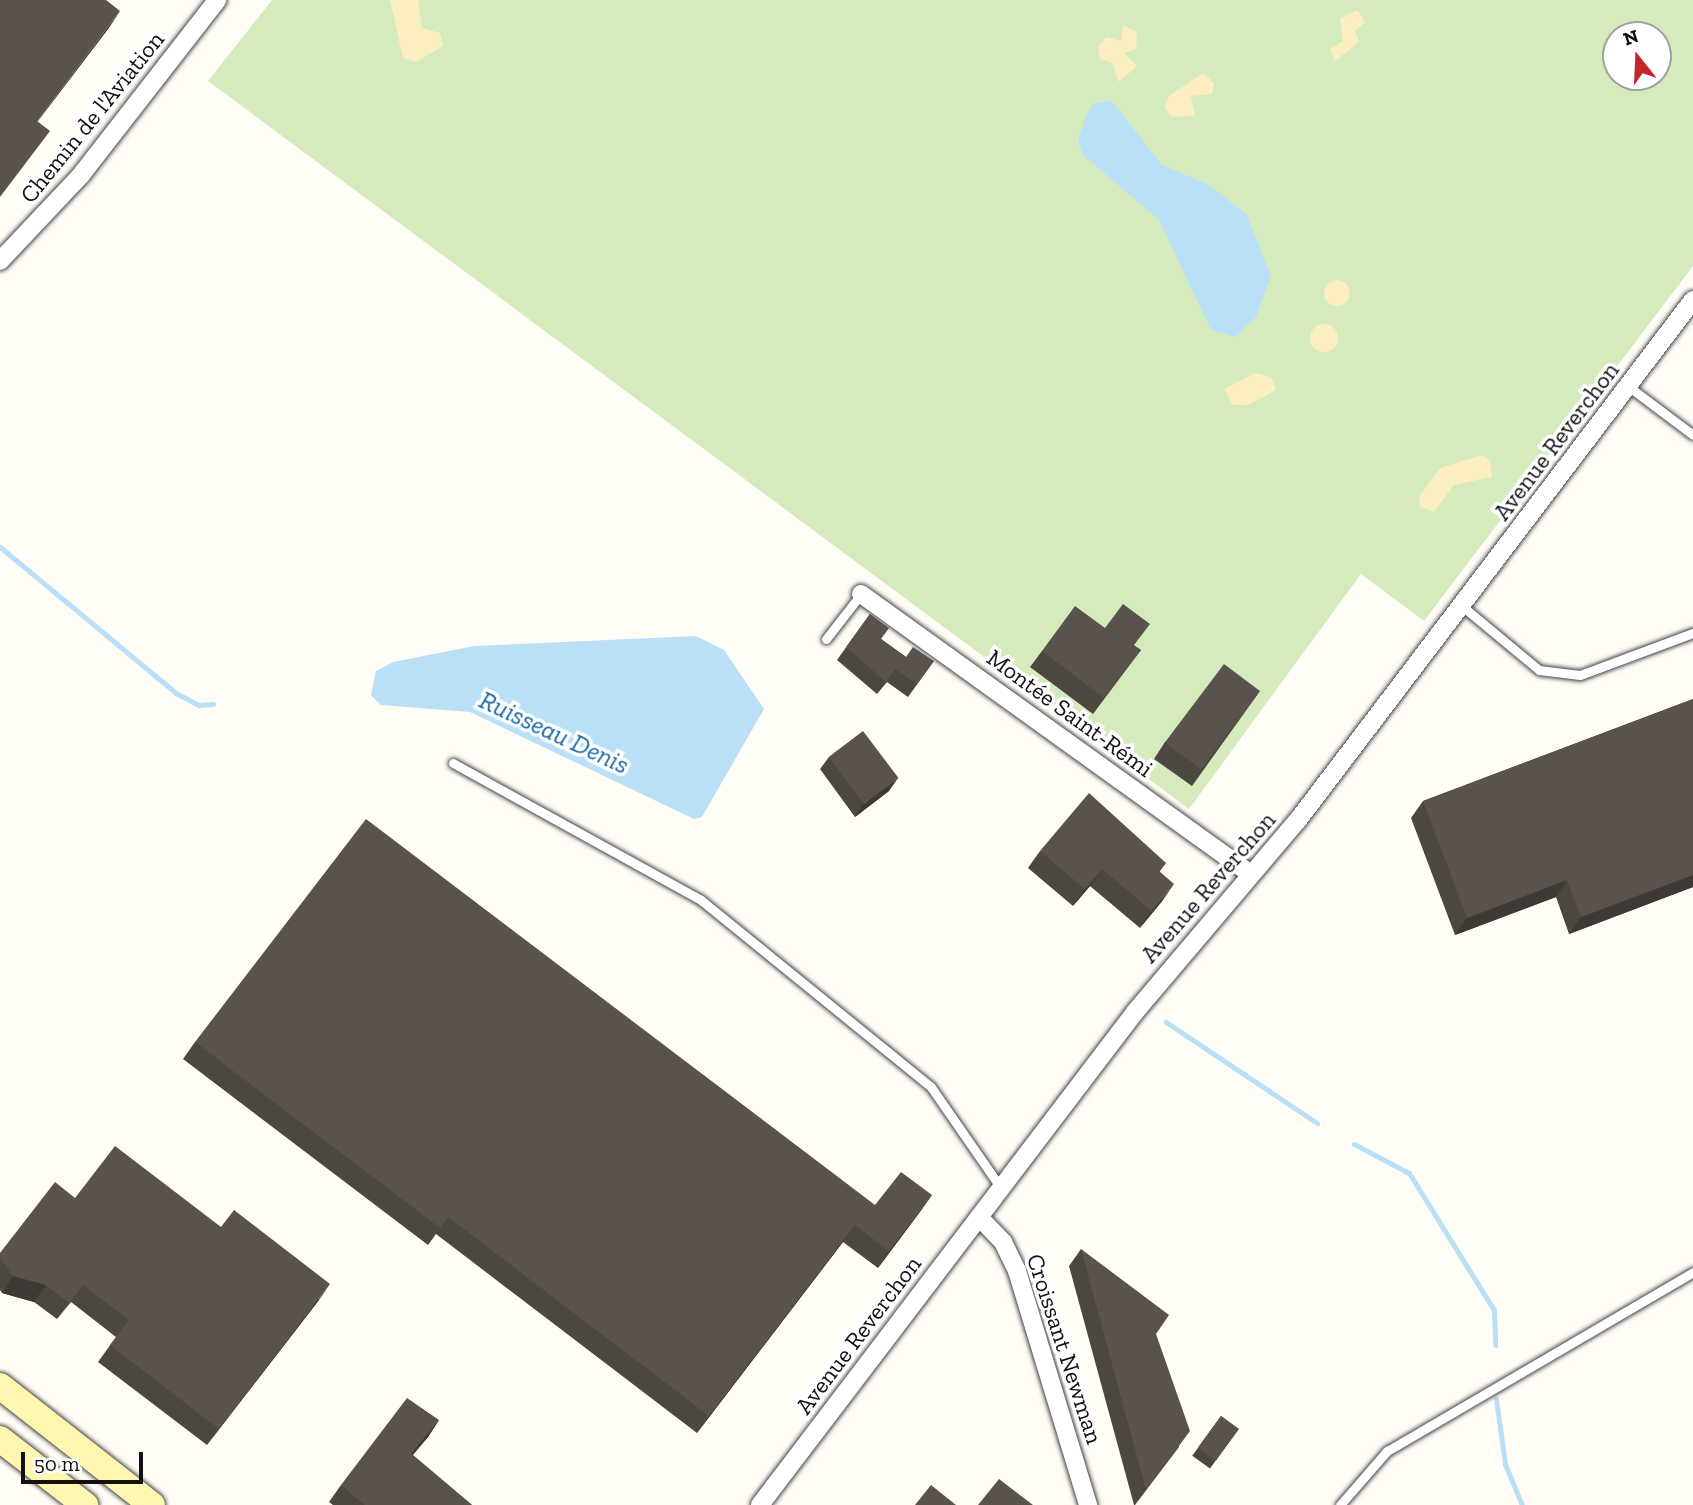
<!DOCTYPE html>
<meta charset="utf-8">
<style>
body{margin:0}
#map{position:relative;width:1693px;height:1505px;overflow:hidden;background:#fffdf5;font-family:"Zilla Slab",serif}
div>[style]{position:absolute}
.green>*{inset:0;background:#d5ebbd}
.sand>*{inset:0;background:#fbeec1}
.round{border-radius:50%}
.water>*{inset:0;background:#b9e0f7}
.stream>*{height:5px;margin:-2.5px;padding:0 2.5px;transform-origin:2.5px;border-radius:2.5px;background:#b9e0f7}
.roads{filter:drop-shadow(0 0 2px #444) drop-shadow(0 0 2px #444)}
.service>*{height:9px;margin:-4.5px;padding:0 4.5px;transform-origin:4.5px;border-radius:4.5px;background:#fff}
.minor>*{height:18px;margin:-9px;padding:0 9px;transform-origin:9px;border-radius:9px;background:#fff}
.secondary>*{height:26px;margin:-13px;padding:0 13px;transform-origin:13px;border-radius:13px;background:#fff6b0}
.wall>*{inset:0;background:#4d4742;transform-origin:0 0}
.shaded-wall>*{inset:0;background:#3f3936}
.building>*{inset:0;background:#5a524d;transform-origin:0 0}
span{translate:-50% -50%;white-space:nowrap;text-align:center;line-height:1.15;-webkit-text-stroke:7px #fff;paint-order:stroke}
.street-label{font-size:24px;color:#111}
.water-label{font-size:26px;color:#1768a6;font-style:italic}
.north{position:absolute;left:1602px;top:21px;width:70px;height:70px;box-sizing:border-box;background:#fff;border:2px solid #a0a0a0;border-radius:50%;rotate:342deg;font-size:19px;font-weight:700;line-height:28px;text-align:center;color:#111}
.north::after{content:'';display:block;margin:auto;width:24px;height:32px;background:#c4262e;clip-path:polygon(50% 0,100% 100%,50% 72%,0 100%)}
.scale{position:absolute;left:21px;top:1452px;width:122px;height:32px;box-sizing:border-box;border:4px solid #111;border-top:0;padding-left:9px;font-size:21px;line-height:24px;white-space:nowrap;color:#111;-webkit-text-stroke:5px #fff;paint-order:stroke}
</style>
<div id="map">
<div class="green">
<i style="clip-path:polygon(evenodd,272px 0,1693px 0,1693px 266px,1424px 621px,1361px 574px,1189px 809px,208px 81px,272px 0,1616px 35px,1658px 35px,1658px 77px,1616px 77px,1616px 35px)"></i>
</div>
<div class="sand">
<i style="clip-path:polygon(390px 0,418px 0,422px 28px,440px 33px,443px 46px,416px 62px,403px 58px)"></i>
<i style="clip-path:polygon(1358px 10px,1365px 22px,1355px 31px,1359px 42px,1335px 61px,1330px 49px,1343px 41px,1340px 18px)"></i>
<i style="clip-path:polygon(1123px 25px,1137px 32px,1136px 49px,1124px 53px,1137px 66px,1119px 82px,1112px 63px,1100px 59px,1098px 47px,1106px 37px,1121px 41px)"></i>
<i style="clip-path:polygon(1203px 73px,1214px 83px,1212px 94px,1191px 96px,1195px 116px,1171px 117px,1165px 107px,1169px 96px)"></i>
<i class="round" style="left:1324px;top:280px;width:26px;height:26px"></i>
<i class="round" style="left:1310px;top:324px;width:28px;height:28px"></i>
<i style="clip-path:polygon(1255px 373px,1271px 377px,1276px 390px,1249px 405px,1233px 405px,1224px 389px)"></i>
<i style="clip-path:polygon(1482px 455px,1490px 461px,1492px 477px,1454px 485px,1434px 512px,1420px 507px,1419px 497px,1440px 468px)"></i>
</div>
<div class="water">
<i style="clip-path:polygon(1111px 100px,1162px 165px,1209px 185px,1246px 214px,1271px 276px,1256px 317px,1235px 337px,1211px 330px,1159px 220px,1083px 155px,1078px 141px,1086px 116px,1093px 104px)"></i>
<i style="clip-path:polygon(696px 636px,724px 650px,764px 709px,702px 817px,694px 819px,470px 712px,381px 705px,371px 695px,376px 671px,393px 662px,474px 646px)"></i>
</div>
<div class="stream">
<i style="left:0;top:547px;width:229px;rotate:39.7deg"></i>
<i style="left:176px;top:693px;width:26px;rotate:28deg"></i>
<i style="left:199px;top:705px;width:14px;rotate:-4deg"></i>
<i style="left:1166px;top:1022px;width:182px;rotate:33.8deg"></i>
<i style="left:1354px;top:1144px;width:62px;rotate:27.8deg"></i>
<i style="left:1409px;top:1173px;width:161px;rotate:58.2deg"></i>
<i style="left:1494px;top:1310px;width:35px;rotate:88deg"></i>
<i style="left:1496px;top:1399px;width:66px;rotate:82.1deg"></i>
<i style="left:1505px;top:1464px;width:44px;rotate:67.5deg"></i>
</div>
<div class="roads">
<div class="service">
<i style="left:1628px;top:386px;width:81px;rotate:37deg"></i>
<i style="left:1462px;top:606px;width:100px;rotate:39.7deg"></i>
<i style="left:1539px;top:670px;width:41px;rotate:7deg"></i>
<i style="left:1580px;top:675px;width:121px;rotate:-20.4deg"></i>
<i style="left:826px;top:639px;width:57px;rotate:-52.1deg"></i>
<i style="left:453px;top:763px;width:283px;rotate:28.9deg"></i>
<i style="left:701px;top:900px;width:296px;rotate:39.1deg"></i>
<i style="left:931px;top:1087px;width:123px;rotate:55.3deg"></i>
<i style="left:1340px;top:1505px;width:72px;rotate:-49deg"></i>
<i style="left:1387px;top:1451px;width:355px;rotate:-30.3deg"></i>
</div>
<div class="minor">
<i style="left:0;top:261px;width:118px;rotate:-46.7deg"></i>
<i style="left:81px;top:175px;width:222px;rotate:-52.1deg"></i>
<i style="left:861px;top:594px;width:478px;rotate:35.7deg"></i>
<i style="left:979px;top:1217px;width:35px;rotate:46deg"></i>
<i style="left:1003px;top:1242px;width:32px;rotate:64deg"></i>
<i style="left:1017px;top:1271px;width:245px;rotate:73.1deg"></i>
<i style="left:760px;top:1505px;width:619px;rotate:-52.74deg"></i>
<i style="left:1135px;top:1012px;width:252px;rotate:-49.7deg"></i>
<i style="left:1298px;top:820px;width:653px;rotate:-52.78deg"></i>
</div>
<div class="secondary">
<i style="left:0;top:1386px;width:193px;rotate:38.1deg"></i>
<i style="left:0;top:1439px;width:108px;rotate:37.8deg"></i>
</div>
</div>
<div class="wall">
<i style="clip-path:polygon(870px 614px,881px 639px,906px 657px,934px 661px,908px 697px,887px 682px,877px 694px,837px 660px)"></i>
<i style="clip-path:polygon(1105px 628px,1141px 650px,1093px 714px,1030px 667px,1042px 651px)"></i>
<i style="clip-path:polygon(1260px 691px,1192px 786px,1154px 759px,1165px 742px)"></i>
<i style="clip-path:polygon(1693px 699px,1693px 887px,1569px 934px,1556px 897px,1455px 935px,1411px 818px,1423px 801px)"></i>
<i style="clip-path:polygon(829px 757px,889px 791px,855px 817px,820px 769px)"></i>
<i style="clip-path:polygon(1040px 851px,1166px 863px,1160px 871px,1163px 900px,1140px 928px,1090px 886px,1073px 906px,1028px 868px)"></i>
<i style="clip-path:polygon(195px 1042px,875px 1205px,932px 1195px,878px 1268px,843px 1242px,697px 1433px,436px 1234px,428px 1245px,183px 1059px)"></i>
<i style="clip-path:polygon(75px 1198px,221px 1227px,319px 1300px,207px 1445px,98px 1362px,116px 1337px,71px 1302px,57px 1319px,34px 1302px,2px 1293px,0 1290px,0 1253px)"></i>
<i style="clip-path:polygon(1081px 1249px,1156px 1334px,1179px 1447px,1135px 1505px,1134px 1505px,1069px 1266px)"></i>
<i style="left:1221px;top:1416px;width:22px;height:49px;rotate:36deg"></i>
<i style="clip-path:polygon(439px 1420px,428px 1437px,413px 1455px,472px 1505px,333px 1505px,329px 1502px,341px 1485px)"></i>
</div>
<div class="shaded-wall">
<i style="clip-path:polygon(120px 11px,109px 28px,25px 138px,37px 121px)"></i>
<i style="clip-path:polygon(898px 778px,889px 791px,855px 817px,863px 804px)"></i>
<i style="clip-path:polygon(1102px 869px,1090px 886px,1073px 906px,1085px 889px)"></i>
<i style="clip-path:polygon(1693px 875px,1693px 887px,1569px 934px,1581px 917px)"></i>
<i style="clip-path:polygon(1567px 880px,1556px 897px,1455px 935px,1467px 918px)"></i>
<i style="clip-path:polygon(1174px 884px,1163px 900px,1140px 928px,1152px 911px)"></i>
<i style="clip-path:polygon(932px 1195px,920px 1212px,878px 1268px,889px 1251px)"></i>
<i style="clip-path:polygon(855px 1225px,843px 1242px,697px 1433px,709px 1416px)"></i>
<i style="clip-path:polygon(13px 1276px,46px 1285px,34px 1302px,2px 1293px)"></i>
<i style="clip-path:polygon(330px 1284px,319px 1300px,207px 1445px,219px 1429px)"></i>
<i style="clip-path:polygon(439px 1420px,428px 1437px,399px 1470px,411px 1454px)"></i>
</div>
<div class="building">
<i style="clip-path:polygon(0 0,106px 0,120px 11px,37px 121px,50px 131px,0 197px)"></i>
<i style="clip-path:polygon(1123px 604px,1150px 624px,1134px 645px,1141px 650px,1104px 698px,1042px 651px,1075px 606px,1105px 628px)"></i>
<i style="clip-path:polygon(870px 614px,889px 628px,881px 639px,906px 657px,913px 647px,934px 661px,917px 684px,895px 669px,886px 682px,846px 647px)"></i>
<i style="left:1224px;top:664px;width:45px;height:98px;rotate:37deg"></i>
<i style="clip-path:polygon(1693px 699px,1693px 875px,1581px 917px,1567px 880px,1467px 918px,1423px 801px)"></i>
<i style="left:863px;top:731px;width:59px;height:43px;rotate:53deg"></i>
<i style="clip-path:polygon(1089px 793px,1166px 863px,1159px 871px,1174px 884px,1152px 911px,1102px 869px,1085px 889px,1040px 851px)"></i>
<i style="clip-path:polygon(366px 819px,875px 1205px,901px 1172px,932px 1195px,889px 1251px,855px 1225px,709px 1416px,448px 1217px,440px 1228px,195px 1042px)"></i>
<i style="clip-path:polygon(115px 1146px,221px 1227px,234px 1210px,330px 1284px,219px 1429px,110px 1345px,129px 1320px,83px 1285px,69px 1303px,46px 1285px,13px 1276px,0 1258px,0 1253px,55px 1182px,75px 1198px)"></i>
<i style="clip-path:polygon(1081px 1249px,1169px 1315px,1156px 1334px,1190px 1431px,1146px 1490px)"></i>
<i style="clip-path:polygon(407px 1398px,439px 1420px,411px 1454px,472px 1505px,365px 1505px,341px 1485px)"></i>
<i style="left:1221px;top:1416px;width:22px;height:39px;rotate:36deg"></i>
<i style="clip-path:polygon(999px 1479px,1033px 1505px,978px 1505px)"></i>
<i style="clip-path:polygon(931px 1485px,956px 1505px,915px 1505px)"></i>
</div>
<div class="street-label">
<span style="left:92px;top:117px;rotate:-51deg">Chemin de l'Aviation</span>
<span style="left:1556px;top:441px;rotate:-53deg">Avenue Reverchon</span>
<span style="left:1070px;top:713px;rotate:36deg">Montée Saint-Rémi</span>
<span style="left:1208px;top:887px;rotate:-49deg">Avenue Reverchon</span>
<span style="left:858px;top:1335px;rotate:-53deg">Avenue Reverchon</span>
<span style="left:1065px;top:1349px;rotate:72deg">Croissant Newman</span>
</div>
<div class="water-label">
<span style="left:554px;top:733px;rotate:25deg">Ruisseau Denis</span>
</div>
<div class="north">N</div>
<div class="scale">50 m</div>
</div>
